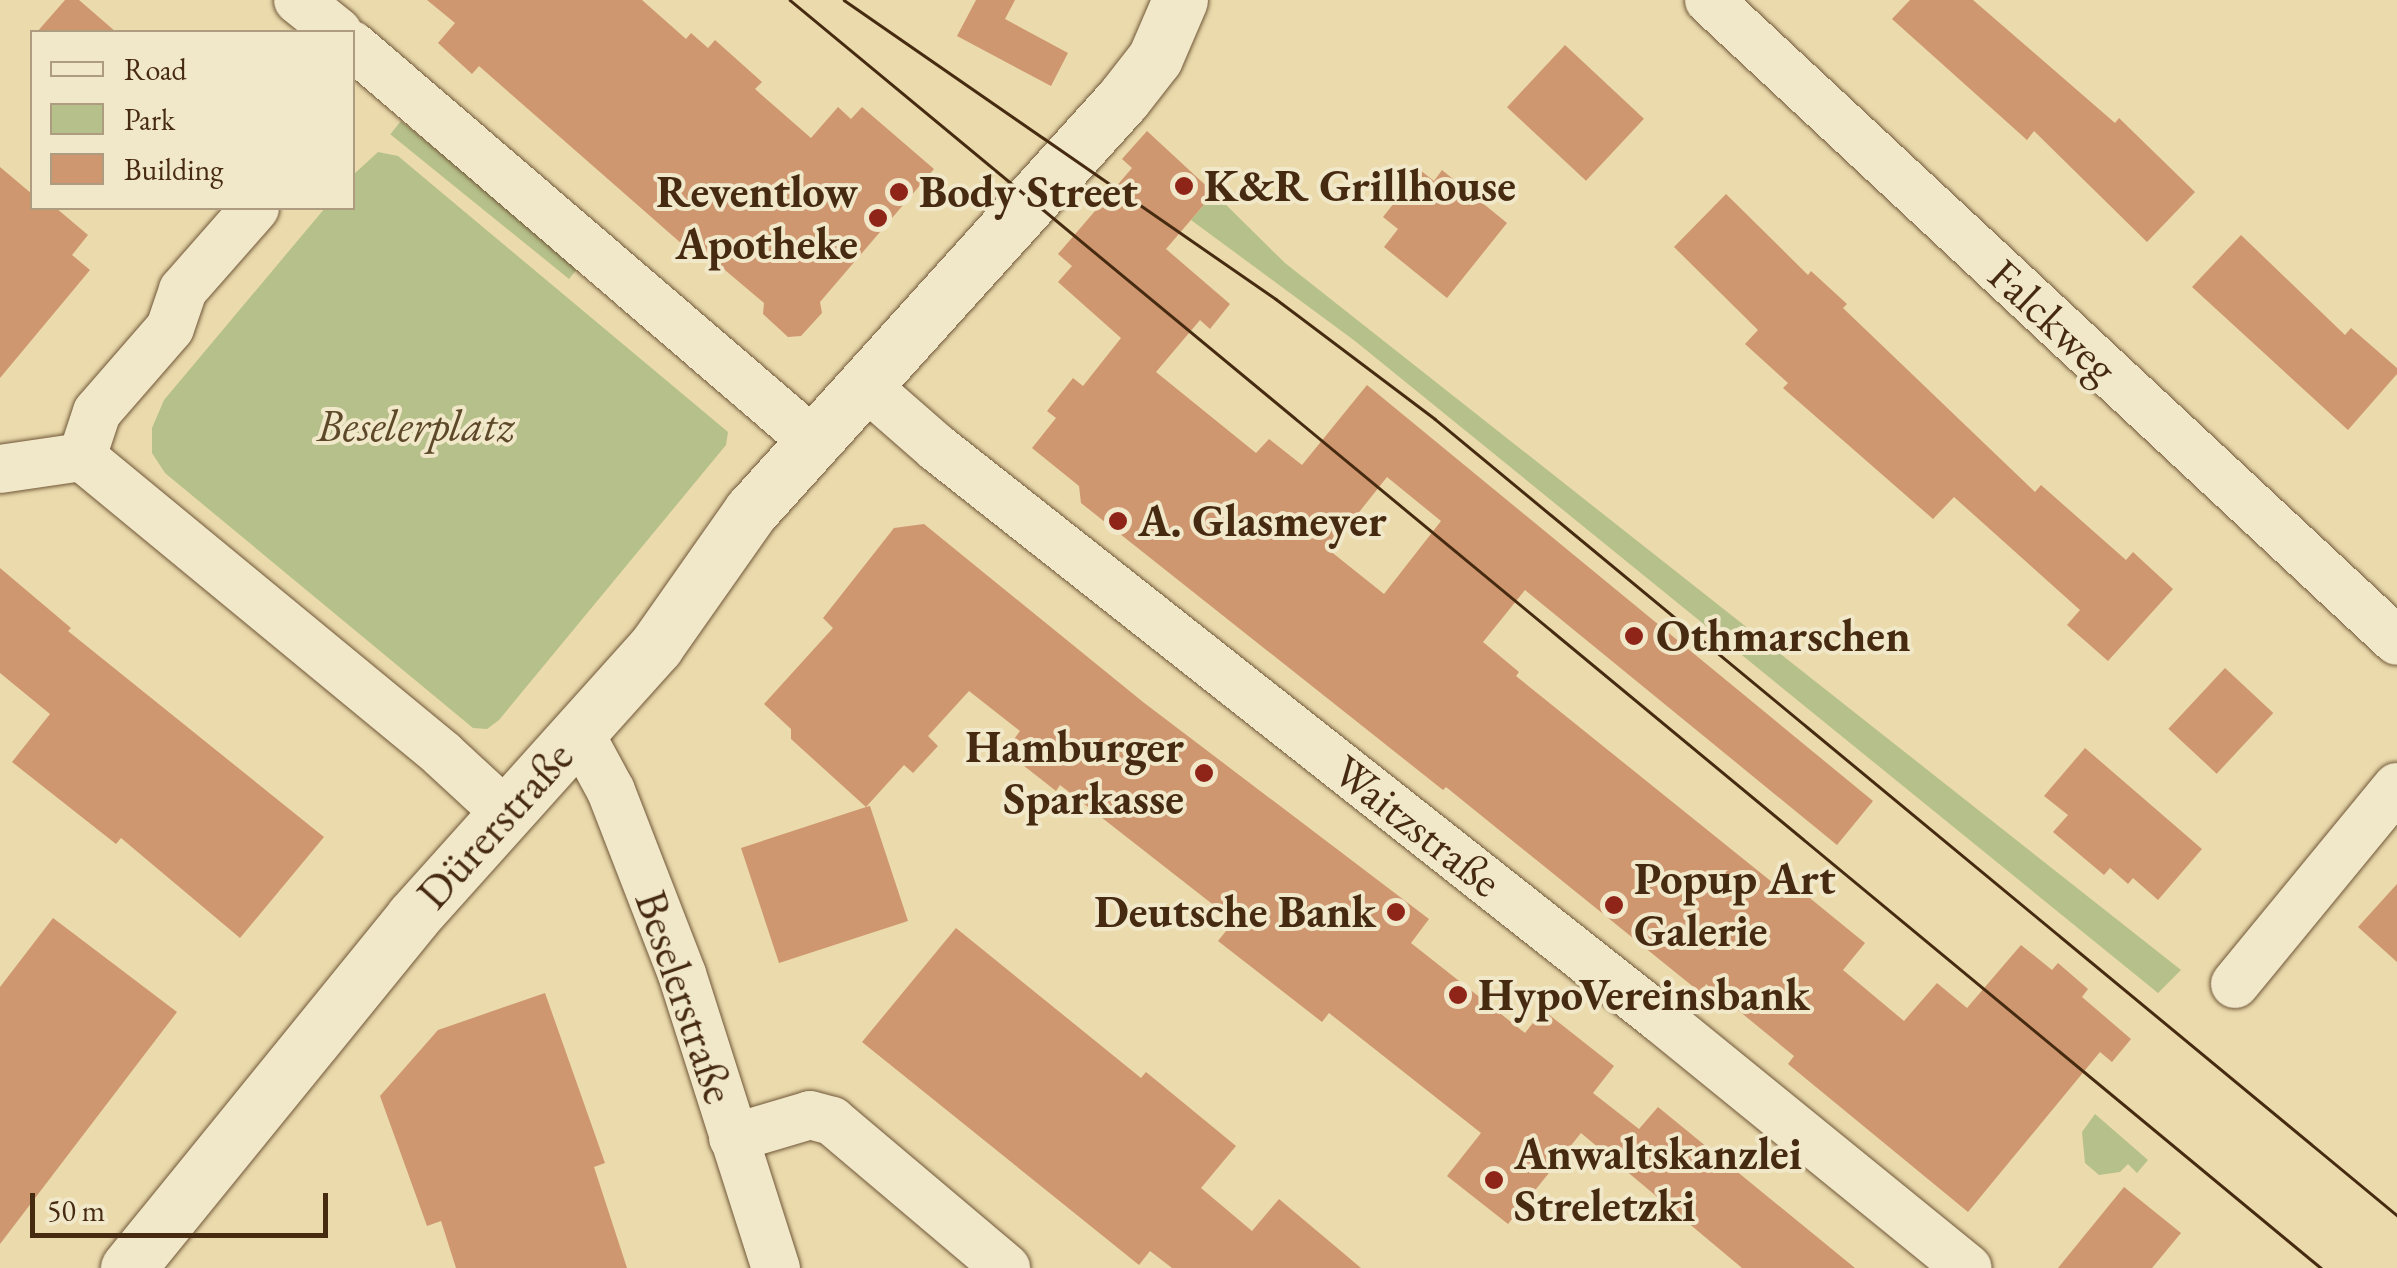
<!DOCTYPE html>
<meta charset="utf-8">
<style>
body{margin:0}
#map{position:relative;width:2397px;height:1268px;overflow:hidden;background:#eadaac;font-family:"EB Garamond",serif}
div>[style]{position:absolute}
.green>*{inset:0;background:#b6c08a;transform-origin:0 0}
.building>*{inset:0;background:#cf9770;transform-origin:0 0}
.roads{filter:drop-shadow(0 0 2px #705738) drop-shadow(0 0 2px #705738)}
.street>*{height:48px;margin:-24px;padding:0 24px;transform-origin:24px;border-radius:24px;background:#f1e7c9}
.secondary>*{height:55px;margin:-27.5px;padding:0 27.5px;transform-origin:27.5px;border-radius:27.5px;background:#f1e7c9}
.tram>*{height:2.5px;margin:-1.25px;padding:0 1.25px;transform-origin:1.25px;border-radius:1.25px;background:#472b11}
.dots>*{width:28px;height:28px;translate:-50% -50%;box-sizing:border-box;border:5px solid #f1e7c9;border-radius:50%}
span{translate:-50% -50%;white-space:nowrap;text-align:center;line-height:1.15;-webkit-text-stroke:8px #f1e7c9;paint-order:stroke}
.poi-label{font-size:45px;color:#472b11;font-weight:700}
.left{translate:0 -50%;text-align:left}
.right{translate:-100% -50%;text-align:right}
.street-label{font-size:45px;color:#472b11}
.park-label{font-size:45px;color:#5d4929;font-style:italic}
.legend{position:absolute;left:30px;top:30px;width:325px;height:180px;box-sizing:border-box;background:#f1e7c9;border:2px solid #ad9c7f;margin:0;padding:12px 18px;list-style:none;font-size:30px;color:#472b11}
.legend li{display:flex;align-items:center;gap:20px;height:50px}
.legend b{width:50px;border:2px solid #ad9c7f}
.scale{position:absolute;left:30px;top:1193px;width:298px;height:45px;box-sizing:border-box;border:5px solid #472b11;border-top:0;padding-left:12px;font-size:30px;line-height:35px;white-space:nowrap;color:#472b11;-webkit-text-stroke:8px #f1e7c9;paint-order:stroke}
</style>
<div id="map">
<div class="green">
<i style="left:401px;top:121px;width:230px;height:17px;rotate:39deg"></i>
<i style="clip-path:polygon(378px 152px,398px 156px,728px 432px,726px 445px,499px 720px,487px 729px,473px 728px,165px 473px,152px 453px,152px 428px,164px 400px,325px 208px,352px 208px,353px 175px)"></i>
<i style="clip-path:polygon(1214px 193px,1285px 263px,2181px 970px,2158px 993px,1355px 341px,1191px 220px)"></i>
<i style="clip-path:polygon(2095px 1114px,2148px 1160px,2137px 1173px,2128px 1164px,2120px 1172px,2099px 1175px,2085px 1163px,2082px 1132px)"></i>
</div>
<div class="building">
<i style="clip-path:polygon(65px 0,79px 0,116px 32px,37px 32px)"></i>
<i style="clip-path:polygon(427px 0,642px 0,686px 39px,691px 33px,708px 48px,715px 40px,762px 82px,755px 89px,811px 138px,838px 107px,851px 119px,862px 107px,934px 169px,820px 302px,822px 313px,801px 336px,788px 337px,763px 314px,764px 303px,687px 238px,682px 244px,479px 66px,472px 74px,438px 43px,455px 23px)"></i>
<i style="clip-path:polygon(976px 0,1015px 0,1005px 19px,1068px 53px,1051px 86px,957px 36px)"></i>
<i style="clip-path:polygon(1910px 0,1973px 0,2115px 123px,2119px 118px,2195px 192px,2147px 242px,2034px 131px,2027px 140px,1892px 19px)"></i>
<i style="left:1565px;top:45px;width:108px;height:85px;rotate:43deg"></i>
<i style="clip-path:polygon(evenodd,1147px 131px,1214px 193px,1166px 249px,1230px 304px,1210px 329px,1200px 320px,1156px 372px,1256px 453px,1269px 439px,1302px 465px,1367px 385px,1873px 801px,1837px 845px,1525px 590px,1483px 642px,1519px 672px,1516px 676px,1788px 895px,1795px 886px,1865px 943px,1843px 970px,1904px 1021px,1937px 983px,1967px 1008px,2021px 945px,2052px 970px,2058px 963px,2088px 989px,2082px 997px,2131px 1039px,2112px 1062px,2100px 1052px,1968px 1212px,1788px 1064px,1794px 1056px,1706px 984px,1701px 993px,1446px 787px,1443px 790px,1081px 503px,1079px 486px,1032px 448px,1056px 418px,1047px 411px,1073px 378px,1083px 386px,1121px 338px,1058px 282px,1072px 266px,1058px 254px,1132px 168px,1122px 159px,1147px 131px,1387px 477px,1441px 521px,1384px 594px,1329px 550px,1387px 477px)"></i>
<i style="clip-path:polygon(0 167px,32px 194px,32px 208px,56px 208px,88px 235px,72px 255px,90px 270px,0 378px)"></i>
<i style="clip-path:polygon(1420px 170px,1434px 181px,1442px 170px,1507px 223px,1447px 298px,1384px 247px,1398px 229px,1383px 217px)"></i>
<i style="clip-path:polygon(1726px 194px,1808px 275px,1811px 271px,1847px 304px,1843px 308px,2035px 492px,2041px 485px,2126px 560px,2133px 552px,2173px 589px,2108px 661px,2067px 625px,2080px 610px,1954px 497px,1933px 519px,1783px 388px,1788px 383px,1745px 344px,1758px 330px,1674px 247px)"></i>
<i style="clip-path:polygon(2241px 235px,2345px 335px,2351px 328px,2397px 368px,2397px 374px,2348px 430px,2192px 287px)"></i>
<i style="clip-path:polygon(924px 524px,1143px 702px,1429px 919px,1411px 943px,1525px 1033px,1543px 1010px,1614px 1066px,1593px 1093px,1639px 1129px,1658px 1107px,1855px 1268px,1742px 1268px,1581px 1133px,1508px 1224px,1447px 1176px,1481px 1133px,1329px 1013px,1322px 1022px,1218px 941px,1234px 921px,1060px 785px,1056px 791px,1005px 751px,1020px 731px,969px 691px,928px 736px,938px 746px,913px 773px,904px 765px,866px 807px,870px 806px,908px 921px,779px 963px,741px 848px,866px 807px,791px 739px,791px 729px,764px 704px,833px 628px,823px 618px,894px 528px)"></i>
<i style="clip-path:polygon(0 568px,71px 628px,68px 631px,324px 837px,240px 938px,121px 838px,116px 844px,12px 762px,50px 714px,0 673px)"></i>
<i style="left:2225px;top:668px;width:66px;height:83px;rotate:43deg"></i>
<i style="clip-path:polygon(2085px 748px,2202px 849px,2158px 900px,2133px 878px,2128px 884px,2110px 868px,2104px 875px,2053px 832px,2068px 815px,2044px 796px)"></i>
<i style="clip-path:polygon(2397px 884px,2397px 962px,2358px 927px)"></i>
<i style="clip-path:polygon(53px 918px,177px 1012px,0 1244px,0 987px)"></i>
<i style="clip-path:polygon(956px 928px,1141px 1078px,1146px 1072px,1236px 1146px,1201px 1188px,1252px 1231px,1279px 1199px,1361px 1268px,1172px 1268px,1150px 1251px,1139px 1265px,862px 1042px)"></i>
<i style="clip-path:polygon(545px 993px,605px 1163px,594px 1167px,627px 1268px,456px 1268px,441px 1221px,427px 1226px,380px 1096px,438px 1030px)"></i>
<i style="clip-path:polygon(2124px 1187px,2181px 1233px,2152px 1268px,2058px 1268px)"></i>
</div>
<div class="roads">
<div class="street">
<i style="left:298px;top:0;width:51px;rotate:38.7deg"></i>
<i style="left:1709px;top:0;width:940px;rotate:42.97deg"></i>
<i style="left:352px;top:45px;width:609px;rotate:40.67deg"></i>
<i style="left:865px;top:385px;width:96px;rotate:41.2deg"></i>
<i style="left:937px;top:448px;width:922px;rotate:38.26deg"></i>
<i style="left:1661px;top:1019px;width:395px;rotate:39.1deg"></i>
<i style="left:82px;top:457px;width:467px;rotate:39.5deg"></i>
<i style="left:442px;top:754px;width:87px;rotate:42.7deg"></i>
<i style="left:82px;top:457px;width:47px;rotate:-71.6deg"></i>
<i style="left:97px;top:412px;width:111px;rotate:-49deg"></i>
<i style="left:170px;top:328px;width:40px;rotate:-71.1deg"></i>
<i style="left:183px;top:290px;width:109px;rotate:-48.7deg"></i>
<i style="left:0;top:469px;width:83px;rotate:-8.3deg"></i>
<i style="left:579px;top:732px;width:67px;rotate:61.5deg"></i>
<i style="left:611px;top:791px;width:196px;rotate:68.8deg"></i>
<i style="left:682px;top:974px;width:309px;rotate:72.3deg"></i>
<i style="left:2235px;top:984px;width:255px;rotate:-50.6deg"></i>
<i style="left:733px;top:1138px;width:80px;rotate:-16.6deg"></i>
<i style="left:810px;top:1115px;width:23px;rotate:15deg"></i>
<i style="left:832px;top:1121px;width:228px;rotate:40.2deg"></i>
</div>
<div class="secondary">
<i style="left:128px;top:1268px;width:452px;rotate:-50.9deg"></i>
<i style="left:413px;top:917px;width:364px;rotate:-48.1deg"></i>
<i style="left:656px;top:646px;width:165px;rotate:-54.9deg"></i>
<i style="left:751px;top:511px;width:555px;rotate:-47.92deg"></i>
<i style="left:1123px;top:99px;width:52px;rotate:-52deg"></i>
<i style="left:1155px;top:58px;width:63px;rotate:-66.7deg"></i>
</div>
</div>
<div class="tram">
<i style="left:790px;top:0;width:1988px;rotate:39.63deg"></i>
<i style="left:844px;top:0;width:525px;rotate:34.69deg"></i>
<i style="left:1276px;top:299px;width:199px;rotate:37deg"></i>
<i style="left:1435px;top:419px;width:1249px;rotate:39.61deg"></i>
</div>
<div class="dots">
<i style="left:1184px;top:186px;background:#8f2418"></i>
<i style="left:899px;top:192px;background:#8f2418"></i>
<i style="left:878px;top:218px;background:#8f2418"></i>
<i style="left:1118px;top:521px;background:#8f2418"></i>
<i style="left:1634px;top:636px;background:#8f2418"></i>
<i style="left:1204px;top:773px;background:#8f2418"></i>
<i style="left:1614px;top:905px;background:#8f2418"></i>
<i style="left:1396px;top:912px;background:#8f2418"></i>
<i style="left:1458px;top:995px;background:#8f2418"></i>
<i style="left:1494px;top:1180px;background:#8f2418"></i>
</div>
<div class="poi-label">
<span class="left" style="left:1204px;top:186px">K&amp;R Grillhouse</span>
<span class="right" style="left:858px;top:218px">Reventlow<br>Apotheke</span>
<span class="left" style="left:919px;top:192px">Body Street</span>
<span class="left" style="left:1138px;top:521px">A. Glasmeyer</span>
<span class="left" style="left:1656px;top:636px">Othmarschen</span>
<span class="right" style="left:1184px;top:773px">Hamburger<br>Sparkasse</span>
<span class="left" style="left:1634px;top:905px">Popup Art<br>Galerie</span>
<span class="right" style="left:1376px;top:912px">Deutsche Bank</span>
<span class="left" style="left:1478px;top:995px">HypoVereinsbank</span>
<span class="left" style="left:1514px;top:1180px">Anwaltskanzlei<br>Streletzki</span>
</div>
<div class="street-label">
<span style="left:2053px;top:321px;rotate:43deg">Falckweg</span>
<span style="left:495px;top:825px;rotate:-48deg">Dürerstraße</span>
<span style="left:1417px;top:826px;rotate:38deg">Waitzstraße</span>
<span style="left:685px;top:997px;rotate:71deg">Beselerstraße</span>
</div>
<div class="park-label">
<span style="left:416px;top:426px">Beselerplatz</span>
</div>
<ul class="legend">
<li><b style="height:12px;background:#f1e7c9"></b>Road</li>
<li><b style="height:28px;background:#b6c08a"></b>Park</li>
<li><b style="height:28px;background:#cf9770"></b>Building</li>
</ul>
<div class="scale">50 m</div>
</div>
